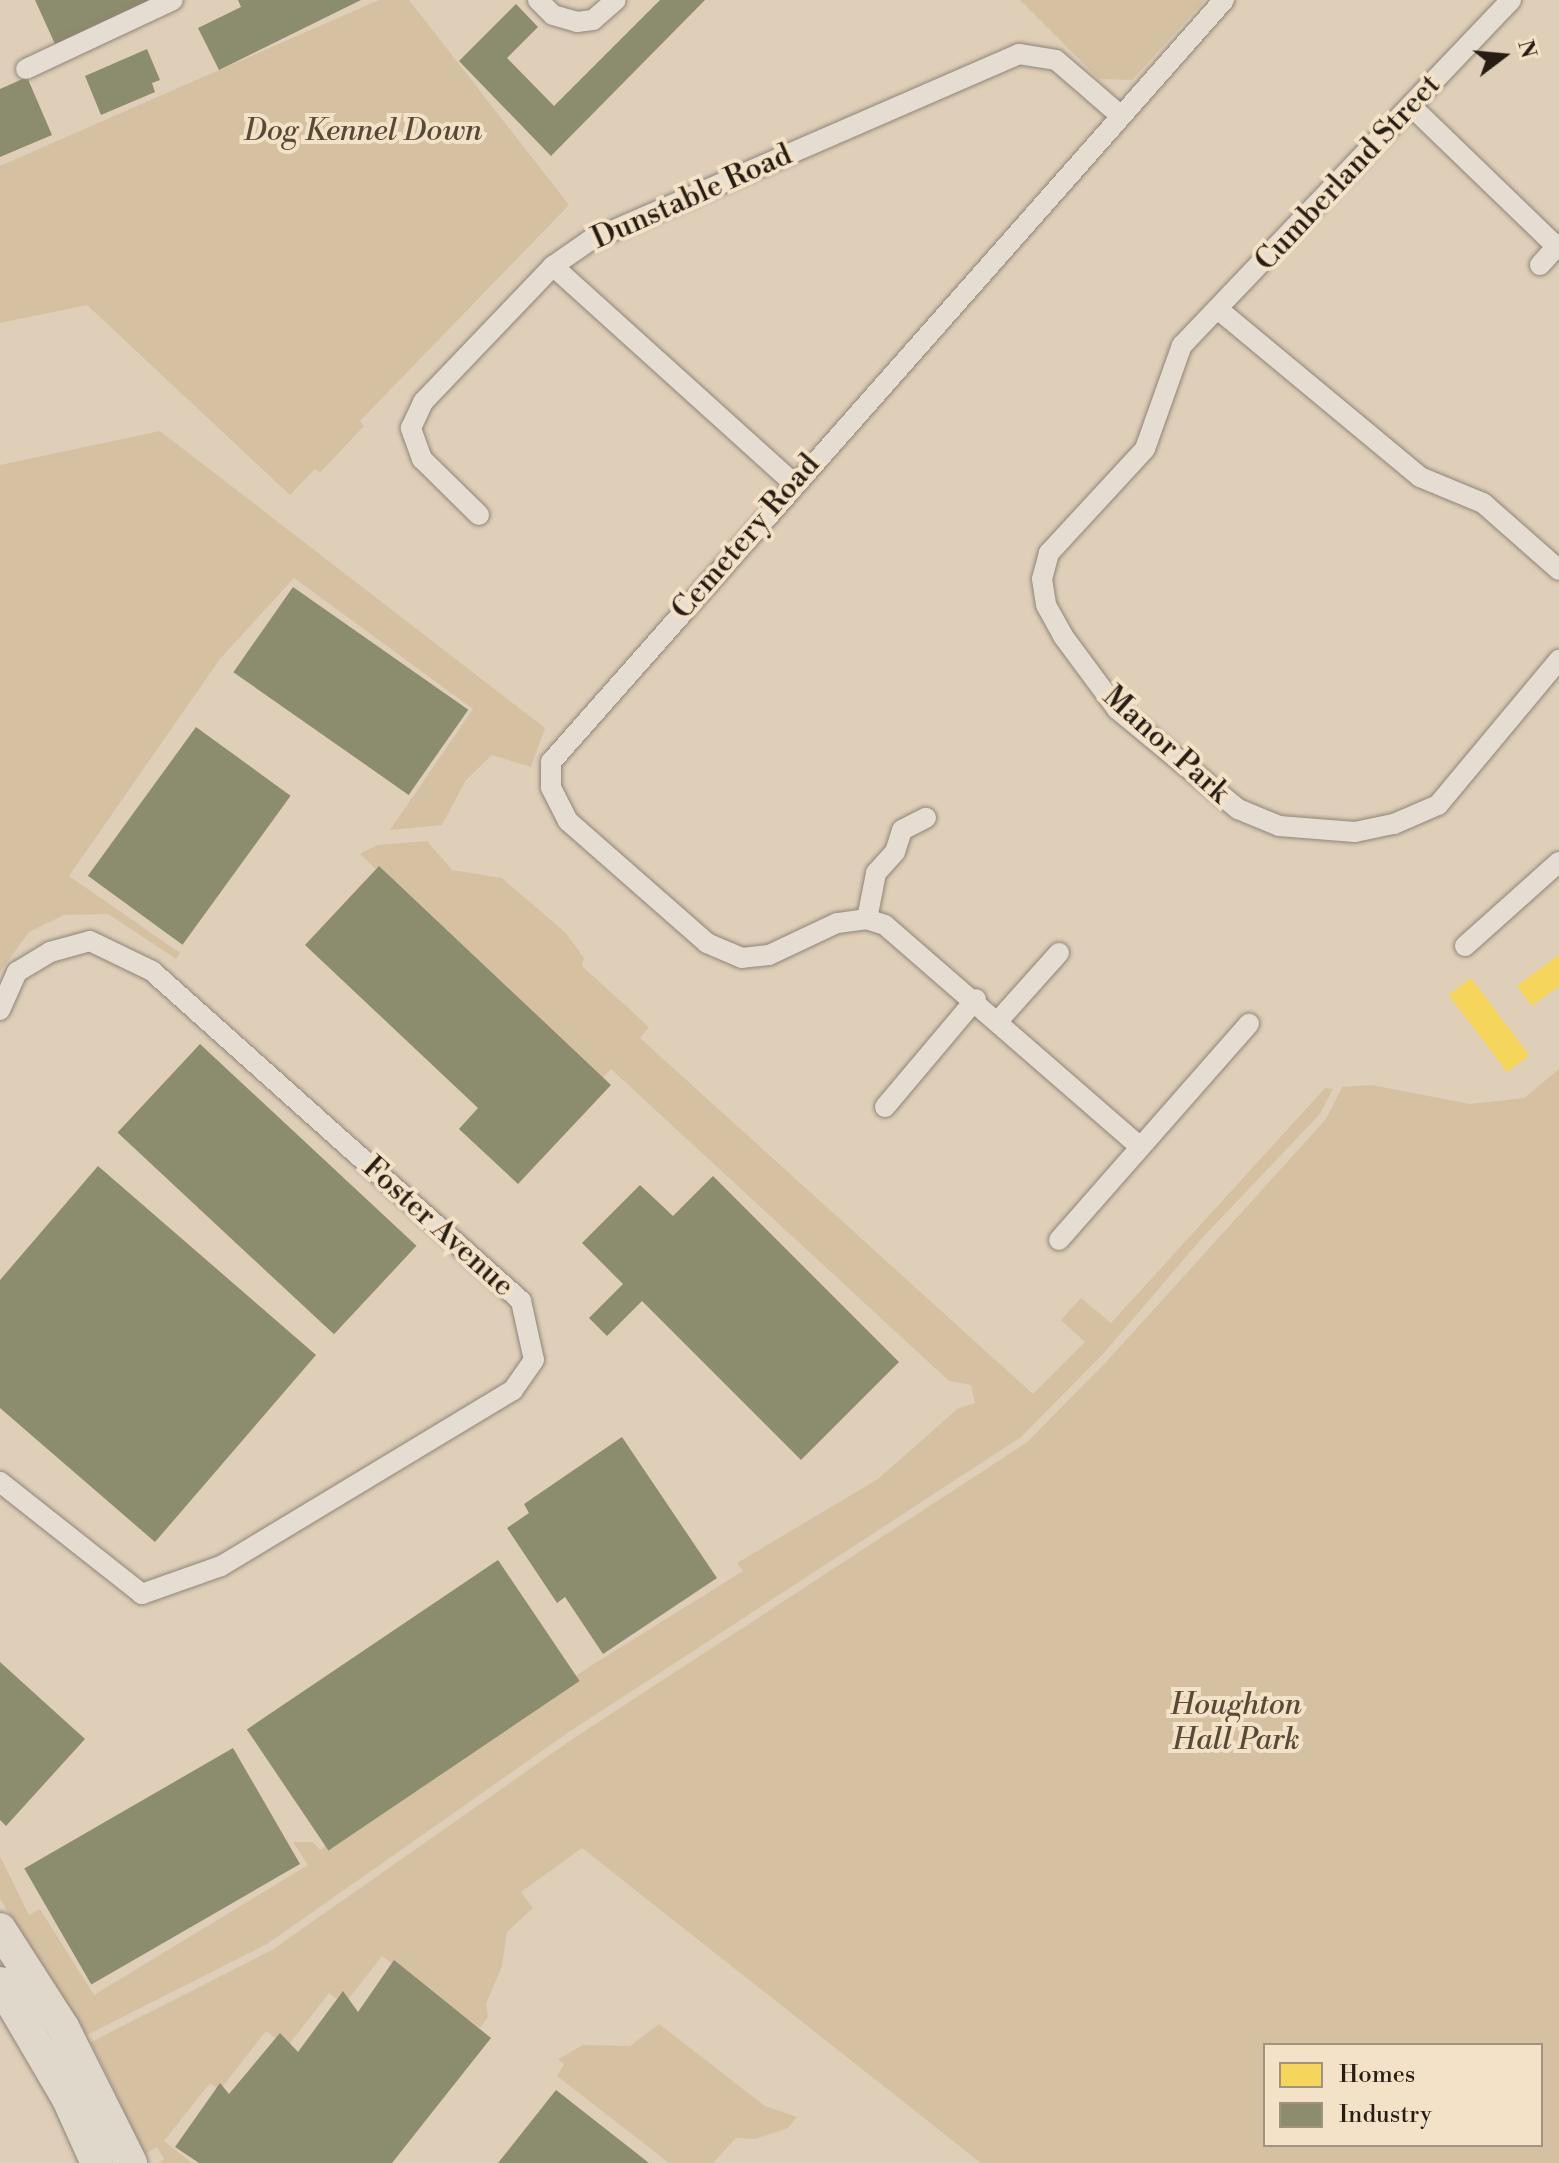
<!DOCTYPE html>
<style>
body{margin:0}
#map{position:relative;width:1559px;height:2163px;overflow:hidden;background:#dfcfb9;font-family:"Libre Bodoni",serif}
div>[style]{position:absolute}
.green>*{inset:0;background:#d5c0a2}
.homes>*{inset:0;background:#f6d55c;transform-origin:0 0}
.industry>*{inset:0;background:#8c8c6e;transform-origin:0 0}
.roads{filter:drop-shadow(0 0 2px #908578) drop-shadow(0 0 2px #908578)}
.street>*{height:20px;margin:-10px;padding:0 10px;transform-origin:10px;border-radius:10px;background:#e5ddd2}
.primary>*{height:32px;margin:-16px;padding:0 16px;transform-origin:16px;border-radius:16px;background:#e0d8cb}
span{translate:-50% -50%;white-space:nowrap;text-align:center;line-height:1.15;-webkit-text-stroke:8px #f4e2c8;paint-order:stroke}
.park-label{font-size:30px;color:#594a38;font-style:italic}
.street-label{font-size:30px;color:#271d13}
.legend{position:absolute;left:1263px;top:2043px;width:280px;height:104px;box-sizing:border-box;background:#f4e2c8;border:2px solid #a29380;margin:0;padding:10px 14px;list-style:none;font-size:24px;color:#271d13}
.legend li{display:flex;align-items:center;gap:16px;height:40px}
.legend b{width:40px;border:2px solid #a29380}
.north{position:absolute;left:1463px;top:16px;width:80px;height:80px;-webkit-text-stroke:6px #f4e2c8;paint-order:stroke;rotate:74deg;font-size:22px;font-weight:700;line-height:32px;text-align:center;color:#271d13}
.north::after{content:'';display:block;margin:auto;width:28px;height:36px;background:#271d13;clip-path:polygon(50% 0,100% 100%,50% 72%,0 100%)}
</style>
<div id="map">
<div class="green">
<i style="clip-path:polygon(379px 0,409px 0,569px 205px,360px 421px,364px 426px,320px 473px,315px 469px,290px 495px,87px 305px,0 323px,0 166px)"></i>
<i style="clip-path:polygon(1020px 0,1205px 0,1132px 80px,1099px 79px)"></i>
<i style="clip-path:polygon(160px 431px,545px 728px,531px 767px,492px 755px,466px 780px,442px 825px,390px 830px,473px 709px,294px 578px,220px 659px,69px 876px,180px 953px,176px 959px,108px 914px,64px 915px,29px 932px,0 972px,0 465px)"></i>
<i style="clip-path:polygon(427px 841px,452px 870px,502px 878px,566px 933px,584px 958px,582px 966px,649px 1027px,640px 1038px,1033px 1394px,1085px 1342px,1061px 1320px,1081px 1298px,1111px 1323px,1325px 1088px,1333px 1089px,1320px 1114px,1202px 1238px,1103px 1354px,1021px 1437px,569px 1732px,267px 1944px,87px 2035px,0 1899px,0 1856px,29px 1915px,40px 1909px,94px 1995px,308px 1865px,293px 1842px,313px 1842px,320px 1850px,589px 1667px,743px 1571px,737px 1563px,878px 1479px,957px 1409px,975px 1403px,971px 1385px,949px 1381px,611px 1069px,599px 1081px,360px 854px,377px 845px)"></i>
<i style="clip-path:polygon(evenodd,1559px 1069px,1559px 2163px,981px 2163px,582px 1848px,521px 1892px,533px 1908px,507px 1932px,502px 1966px,486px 2004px,488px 2017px,480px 2028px,382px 1956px,344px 2005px,329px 1993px,287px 2047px,266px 2031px,220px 2090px,210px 2083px,164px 2141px,192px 2163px,158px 2163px,164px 2159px,157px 2147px,145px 2154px,91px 2042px,272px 1950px,574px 1738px,1026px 1443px,1108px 1360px,1326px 1119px,1342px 1087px,1372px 1085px,1470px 1104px,1524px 1098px,1559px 1069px,1265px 2045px,1541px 2045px,1541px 2145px,1265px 2145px,1265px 2045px)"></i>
<i style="clip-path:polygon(659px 2024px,765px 2106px,797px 2117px,788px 2128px,755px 2139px,736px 2138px,713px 2163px,669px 2163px,557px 2076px,564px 2064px,558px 2059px,583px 2045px,630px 2046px)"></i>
</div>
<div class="homes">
<i style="clip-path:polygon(1559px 955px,1559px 986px,1532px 1006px,1517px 986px)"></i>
<i style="left:1471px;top:978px;width:97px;height:28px;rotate:53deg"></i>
</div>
<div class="industry">
<i style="clip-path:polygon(35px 0,156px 0,55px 44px)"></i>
<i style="clip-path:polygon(238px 0,361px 0,219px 70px,198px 28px,241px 7px)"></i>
<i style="clip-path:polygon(660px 0,705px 0,551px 156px,459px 61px,516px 4px,538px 27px,507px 58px,554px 106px)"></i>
<i style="clip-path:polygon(147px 49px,160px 80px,152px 83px,155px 92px,101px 115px,85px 76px)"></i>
<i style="clip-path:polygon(27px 77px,52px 135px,0 157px,0 89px)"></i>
<i style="left:293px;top:587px;width:214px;height:104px;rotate:35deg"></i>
<i style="left:196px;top:727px;width:117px;height:184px;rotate:36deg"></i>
<i style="clip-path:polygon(379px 866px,611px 1085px,518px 1184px,459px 1129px,478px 1108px,305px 945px)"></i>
<i style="left:200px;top:1044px;width:296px;height:121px;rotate:43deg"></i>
<i style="clip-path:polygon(98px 1166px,316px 1355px,155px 1542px,0 1408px,0 1280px)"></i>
<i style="clip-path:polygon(713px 1176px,899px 1362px,801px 1460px,642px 1301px,607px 1336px,589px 1318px,623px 1284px,582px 1243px,640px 1185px,673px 1216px)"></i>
<i style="clip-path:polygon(622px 1437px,717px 1578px,603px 1654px,565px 1597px,557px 1603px,507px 1528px,529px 1513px,524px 1504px)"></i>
<i style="left:498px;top:1560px;width:146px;height:303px;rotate:56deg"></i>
<i style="clip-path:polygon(0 1662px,85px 1739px,6px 1826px,0 1820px)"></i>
<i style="left:233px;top:1748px;width:134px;height:241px;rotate:60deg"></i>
<i style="clip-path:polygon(394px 1960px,491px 2038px,392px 2163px,199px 2163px,175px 2147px,220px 2083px,229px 2094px,280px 2033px,298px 2052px,343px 1991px,358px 2012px)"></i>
<i style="clip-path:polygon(556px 2090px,649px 2163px,498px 2163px)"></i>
</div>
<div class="roads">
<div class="street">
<i style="left:538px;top:0;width:21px;rotate:45deg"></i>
<i style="left:553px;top:15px;width:25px;rotate:16deg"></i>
<i style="left:577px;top:22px;width:16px;rotate:-7deg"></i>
<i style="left:593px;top:20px;width:30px;rotate:-41deg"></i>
<i style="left:1511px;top:0;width:477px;rotate:133.6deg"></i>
<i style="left:1182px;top:345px;width:110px;rotate:109.6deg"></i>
<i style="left:1145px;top:449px;width:142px;rotate:132.7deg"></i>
<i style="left:1049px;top:553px;width:27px;rotate:105deg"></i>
<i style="left:1042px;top:579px;width:26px;rotate:81deg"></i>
<i style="left:1046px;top:605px;width:35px;rotate:61deg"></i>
<i style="left:1063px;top:636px;width:91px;rotate:53.5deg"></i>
<i style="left:1117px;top:709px;width:157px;rotate:39.6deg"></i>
<i style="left:1238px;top:809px;width:44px;rotate:22.5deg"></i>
<i style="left:1279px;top:826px;width:76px;rotate:4.5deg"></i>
<i style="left:1355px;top:832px;width:40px;rotate:-12deg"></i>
<i style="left:1394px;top:824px;width:48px;rotate:-23.4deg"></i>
<i style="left:1438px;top:805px;width:189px;rotate:-50.2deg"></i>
<i style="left:26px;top:69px;width:162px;rotate:-25.1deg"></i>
<i style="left:1411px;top:106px;width:206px;rotate:44deg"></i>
<i style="left:1540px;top:265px;width:28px;rotate:-48deg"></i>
<i style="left:553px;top:266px;width:324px;rotate:42.1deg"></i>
<i style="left:1219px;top:310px;width:261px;rotate:39.7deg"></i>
<i style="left:1420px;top:477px;width:68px;rotate:22.4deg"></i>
<i style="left:1483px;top:503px;width:101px;rotate:41.4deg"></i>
<i style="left:479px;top:515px;width:80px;rotate:-135.5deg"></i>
<i style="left:422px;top:459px;width:33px;rotate:-110deg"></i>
<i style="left:411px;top:428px;width:29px;rotate:-65deg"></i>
<i style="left:423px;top:402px;width:188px;rotate:-46.3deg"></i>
<i style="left:553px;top:266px;width:44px;rotate:-34.8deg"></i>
<i style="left:589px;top:241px;width:469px;rotate:-23.5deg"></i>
<i style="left:1019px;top:54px;width:37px;rotate:9deg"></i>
<i style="left:1056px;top:60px;width:86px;rotate:40.7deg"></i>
<i style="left:867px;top:919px;width:47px;rotate:-78.9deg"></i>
<i style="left:876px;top:873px;width:28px;rotate:-48deg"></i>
<i style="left:895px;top:852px;width:23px;rotate:-72deg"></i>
<i style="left:902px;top:830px;width:27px;rotate:-27deg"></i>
<i style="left:1465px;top:946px;width:126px;rotate:-41.8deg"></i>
<i style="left:0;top:1010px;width:42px;rotate:-65.9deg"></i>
<i style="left:17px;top:972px;width:39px;rotate:-31deg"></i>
<i style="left:50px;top:952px;width:41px;rotate:-15.4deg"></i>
<i style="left:90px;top:941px;width:69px;rotate:25.8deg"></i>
<i style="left:152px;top:971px;width:495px;rotate:41.8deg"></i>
<i style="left:521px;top:1301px;width:60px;rotate:77.6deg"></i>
<i style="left:534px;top:1360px;width:37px;rotate:125deg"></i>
<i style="left:513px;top:1390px;width:341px;rotate:148.9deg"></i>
<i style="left:221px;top:1566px;width:84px;rotate:160.5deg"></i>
<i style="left:142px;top:1594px;width:181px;rotate:-141.7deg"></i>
<i style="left:999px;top:1020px;width:90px;rotate:-48.2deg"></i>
<i style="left:885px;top:1107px;width:141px;rotate:-49.9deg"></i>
<i style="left:1138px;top:1145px;width:335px;rotate:-139deg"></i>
<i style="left:885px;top:925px;width:19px;rotate:-162deg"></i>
<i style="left:867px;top:919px;width:30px;rotate:172deg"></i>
<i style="left:837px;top:923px;width:75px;rotate:154.8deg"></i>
<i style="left:769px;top:955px;width:27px;rotate:174deg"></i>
<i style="left:742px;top:958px;width:38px;rotate:-157deg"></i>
<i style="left:707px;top:943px;width:185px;rotate:-138.7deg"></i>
<i style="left:568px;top:821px;width:38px;rotate:-117deg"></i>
<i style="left:551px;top:787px;width:25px;rotate:-90deg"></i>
<i style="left:551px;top:762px;width:1017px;rotate:-48.55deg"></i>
<i style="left:1059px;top:1240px;width:288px;rotate:-48.7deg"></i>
</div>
<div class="primary">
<i style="left:0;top:1929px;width:117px;rotate:57.3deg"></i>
<i style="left:63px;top:2027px;width:152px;rotate:63.4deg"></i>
<i style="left:0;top:1983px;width:132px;rotate:59.6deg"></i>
<i style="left:67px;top:2097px;width:72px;rotate:65.6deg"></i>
</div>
</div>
<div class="park-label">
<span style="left:363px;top:131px">Dog Kennel Down</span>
<span style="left:1236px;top:1722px">Houghton<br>Hall Park</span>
</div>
<div class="street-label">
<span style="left:1348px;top:173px;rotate:-47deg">Cumberland Street</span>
<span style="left:692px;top:197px;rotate:-24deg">Dunstable Road</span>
<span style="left:746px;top:537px;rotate:-49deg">Cemetery Road</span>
<span style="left:1166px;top:745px;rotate:42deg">Manor Park</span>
<span style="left:438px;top:1227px;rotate:42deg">Foster Avenue</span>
</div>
<ul class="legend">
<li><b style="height:22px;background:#f6d55c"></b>Homes</li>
<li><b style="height:22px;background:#8c8c6e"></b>Industry</li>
</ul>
<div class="north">N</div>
</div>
